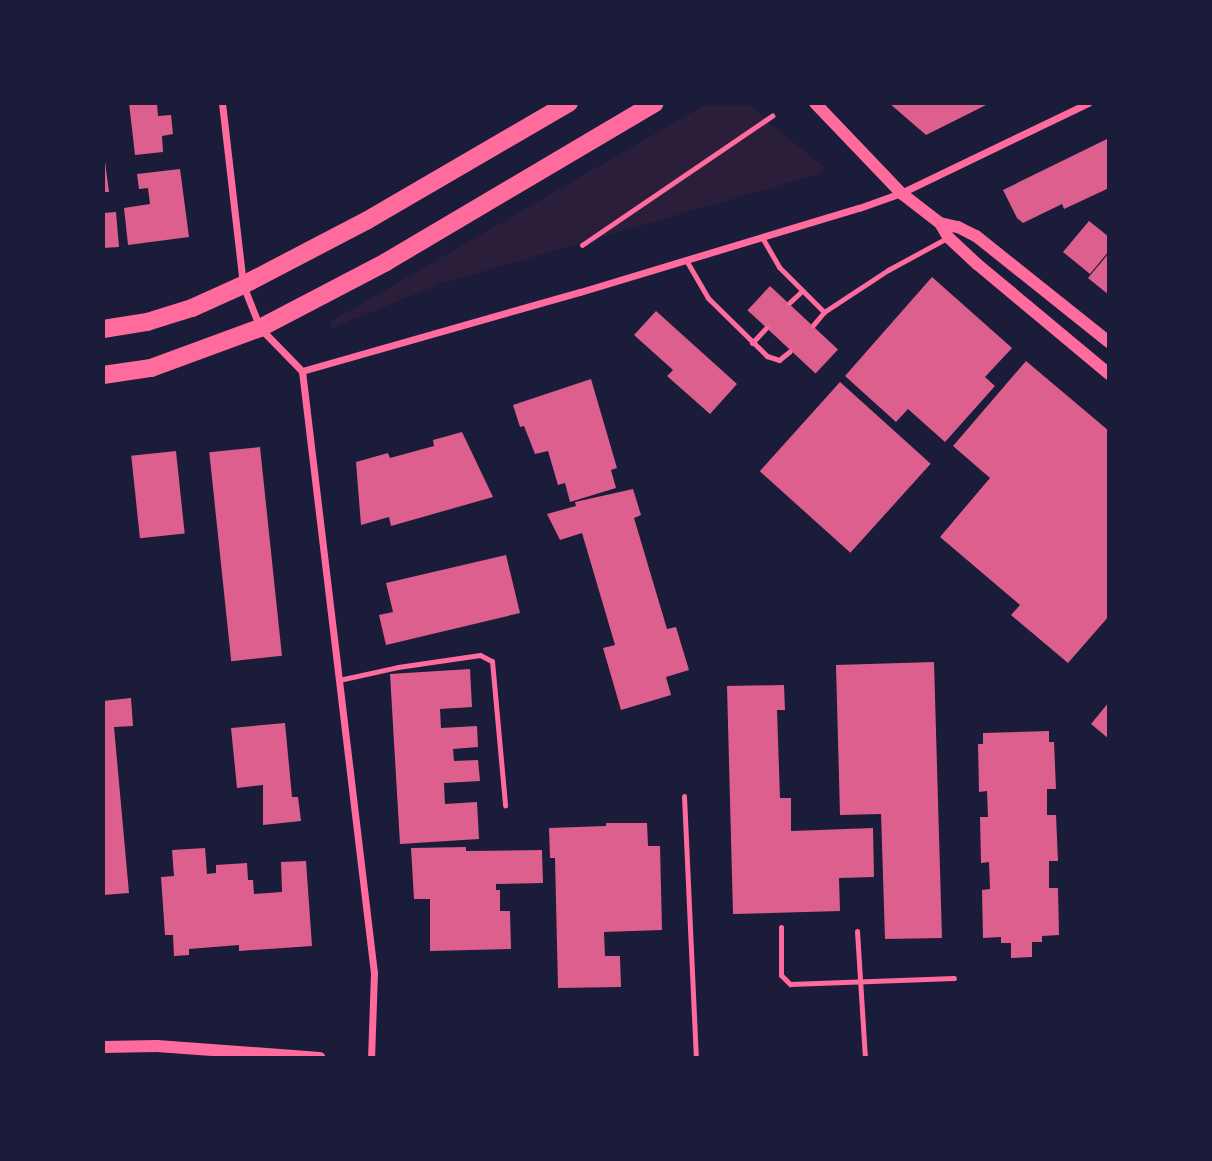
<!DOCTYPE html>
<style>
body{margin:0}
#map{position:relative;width:1212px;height:1161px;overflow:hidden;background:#1b1b3a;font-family:Bitter,serif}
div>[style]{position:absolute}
.green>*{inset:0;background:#2a1e3b}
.building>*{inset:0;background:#dd5f8e;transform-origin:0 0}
.path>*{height:4.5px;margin:-2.25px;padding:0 2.25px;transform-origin:2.25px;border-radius:2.25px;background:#ff6b9d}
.service>*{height:5px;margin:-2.5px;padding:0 2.5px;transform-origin:2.5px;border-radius:2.5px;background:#ff6b9d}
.minor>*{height:7px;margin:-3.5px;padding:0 3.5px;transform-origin:3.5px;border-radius:3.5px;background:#ff6b9d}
.tertiary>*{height:12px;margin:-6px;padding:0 6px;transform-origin:6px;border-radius:6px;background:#ff6b9d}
.primary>*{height:18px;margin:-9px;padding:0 9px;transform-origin:9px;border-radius:9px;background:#ff6b9d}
span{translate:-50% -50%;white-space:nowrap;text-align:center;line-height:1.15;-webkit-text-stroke:5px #1b1b3a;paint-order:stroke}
.frame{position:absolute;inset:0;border:105px solid #1b1b3a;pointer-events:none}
</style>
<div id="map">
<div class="green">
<i style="clip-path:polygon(708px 103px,746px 103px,824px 167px,822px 173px,440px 284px,332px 328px,330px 322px)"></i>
</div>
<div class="building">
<i style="clip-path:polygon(129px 103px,157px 103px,158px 116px,171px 115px,173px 134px,162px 136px,163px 152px,135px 155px)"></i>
<i style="clip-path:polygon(889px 103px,990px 103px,926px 135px)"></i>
<i style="clip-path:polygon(1109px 138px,1109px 188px,1064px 209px,1062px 204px,1023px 223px,1017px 218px,1003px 190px)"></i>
<i style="clip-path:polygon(103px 146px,109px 192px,103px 192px)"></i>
<i style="clip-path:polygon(180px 169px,189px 237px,128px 245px,124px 208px,150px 204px,148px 188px,139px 189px,137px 174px)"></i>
<i style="clip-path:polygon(116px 212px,119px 247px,103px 248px,103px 213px)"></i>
<i style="clip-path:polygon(1089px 221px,1109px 237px,1109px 251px,1090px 274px,1063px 252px)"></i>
<i style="clip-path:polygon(1109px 253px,1109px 295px,1088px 278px)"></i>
<i style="clip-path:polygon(932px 277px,1012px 348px,985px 377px,995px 386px,945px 442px,908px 409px,896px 422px,845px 376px)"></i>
<i style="left:770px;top:286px;width:93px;height:33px;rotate:43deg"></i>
<i style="clip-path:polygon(656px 311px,737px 384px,710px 414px,667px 376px,673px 370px,634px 335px)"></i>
<i style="clip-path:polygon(1026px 361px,1109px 431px,1109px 616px,1068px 663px,1011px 615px,1020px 605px,940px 537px,990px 478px,953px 446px)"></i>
<i style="clip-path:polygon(591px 379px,617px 468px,611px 470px,616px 488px,570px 502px,565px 483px,558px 485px,548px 451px,535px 454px,524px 426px,520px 427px,513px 405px)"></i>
<i style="left:840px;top:382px;width:122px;height:120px;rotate:42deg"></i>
<i style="clip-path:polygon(462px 432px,493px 497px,391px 526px,389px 517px,361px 525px,356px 462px,388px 453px,390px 458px,434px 446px,433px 440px)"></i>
<i style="left:260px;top:447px;width:210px;height:51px;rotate:84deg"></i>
<i style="left:176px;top:451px;width:83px;height:45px;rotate:84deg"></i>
<i style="clip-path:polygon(633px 489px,641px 515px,634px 518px,667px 629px,676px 627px,689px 670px,666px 677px,671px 695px,621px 710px,603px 648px,615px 645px,582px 533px,560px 540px,547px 514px,576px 506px,575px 502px)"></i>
<i style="clip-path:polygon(506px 555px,520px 613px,386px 645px,379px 615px,393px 612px,386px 583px)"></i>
<i style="clip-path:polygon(934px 662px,942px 938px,885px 939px,881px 814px,840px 815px,836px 665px)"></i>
<i style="clip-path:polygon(470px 669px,472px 707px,440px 709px,441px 728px,477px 726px,478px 747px,453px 749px,454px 761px,478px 760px,480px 781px,444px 783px,445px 804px,477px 802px,479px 839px,400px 844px,390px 674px)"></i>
<i style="clip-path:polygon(784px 685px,785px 710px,777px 710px,780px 798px,791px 798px,791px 831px,873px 828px,874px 877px,839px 878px,840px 911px,733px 914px,727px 686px)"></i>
<i style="clip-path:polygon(131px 698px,133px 726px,114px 727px,129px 893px,103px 895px,103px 701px)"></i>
<i style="clip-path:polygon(1109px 702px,1109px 739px,1091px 724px)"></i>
<i style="clip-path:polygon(285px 723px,292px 797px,298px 797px,301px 821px,263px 825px,263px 785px,237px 788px,231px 728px)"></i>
<i style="clip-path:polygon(1049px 731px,1049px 742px,1054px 742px,1056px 789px,1047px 789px,1047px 815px,1056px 815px,1058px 861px,1049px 861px,1049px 888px,1058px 888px,1059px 935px,1042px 936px,1042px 942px,1032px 942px,1032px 957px,1011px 958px,1011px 943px,1001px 943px,1001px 937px,983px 938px,982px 890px,990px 889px,989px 862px,981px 863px,980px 817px,988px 817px,987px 791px,979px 792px,978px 744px,983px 744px,983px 733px)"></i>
<i style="clip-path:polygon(606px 823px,647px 823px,648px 846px,660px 846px,662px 930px,604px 932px,605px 956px,620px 956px,621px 987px,558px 988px,555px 858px,550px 858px,549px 828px,606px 826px)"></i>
<i style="clip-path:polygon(466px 847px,466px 851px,542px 850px,543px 883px,496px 884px,496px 890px,500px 890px,500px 911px,510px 911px,511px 949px,430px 951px,430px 899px,414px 899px,411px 848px)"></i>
<i style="clip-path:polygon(205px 848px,207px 874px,216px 873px,216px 865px,247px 863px,248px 880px,253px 880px,254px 894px,282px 892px,281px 862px,306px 861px,312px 946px,239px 951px,239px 945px,189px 949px,189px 955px,174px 956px,173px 935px,165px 935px,161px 877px,174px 876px,172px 850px)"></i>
</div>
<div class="path">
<i style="left:582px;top:245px;width:230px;rotate:-34.2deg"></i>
</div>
<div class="service">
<i style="left:763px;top:239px;width:32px;rotate:60deg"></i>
<i style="left:779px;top:267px;width:64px;rotate:45deg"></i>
<i style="left:824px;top:312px;width:17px;rotate:130deg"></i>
<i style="left:686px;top:260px;width:44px;rotate:59.9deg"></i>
<i style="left:708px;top:298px;width:83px;rotate:44.5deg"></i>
<i style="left:767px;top:356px;width:13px;rotate:18deg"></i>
<i style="left:779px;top:360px;width:14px;rotate:-39deg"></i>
<i style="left:789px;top:303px;width:18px;rotate:-43deg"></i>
<i style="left:824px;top:312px;width:77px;rotate:-33.3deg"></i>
<i style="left:888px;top:270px;width:67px;rotate:-28.5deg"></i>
<i style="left:752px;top:343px;width:21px;rotate:-47deg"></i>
<i style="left:339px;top:680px;width:60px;rotate:-12.4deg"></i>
<i style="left:398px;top:667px;width:83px;rotate:-8.3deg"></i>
<i style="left:480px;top:655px;width:13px;rotate:27deg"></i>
<i style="left:492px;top:661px;width:145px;rotate:84.8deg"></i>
<i style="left:684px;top:796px;width:262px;rotate:87.4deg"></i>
<i style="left:781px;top:927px;width:48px;rotate:90deg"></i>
<i style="left:781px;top:975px;width:13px;rotate:45deg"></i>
<i style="left:790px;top:984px;width:164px;rotate:-2.1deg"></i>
<i style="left:857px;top:931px;width:127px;rotate:86.4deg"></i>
</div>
<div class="minor">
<i style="left:222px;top:103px;width:183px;rotate:83.4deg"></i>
<i style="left:243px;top:285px;width:46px;rotate:68.4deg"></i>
<i style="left:260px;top:328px;width:60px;rotate:45.7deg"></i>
<i style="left:302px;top:371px;width:606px;rotate:83.18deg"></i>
<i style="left:374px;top:973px;width:85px;rotate:92deg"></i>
<i style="left:302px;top:371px;width:289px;rotate:-15.9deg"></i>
<i style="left:580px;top:292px;width:291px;rotate:-16.8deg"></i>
<i style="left:859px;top:208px;width:45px;rotate:-19.7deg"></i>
<i style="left:901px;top:193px;width:208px;rotate:-25.7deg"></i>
</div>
<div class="tertiary">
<i style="left:815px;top:103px;width:124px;rotate:46.3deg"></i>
<i style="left:901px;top:193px;width:49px;rotate:37.6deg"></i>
<i style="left:940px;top:223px;width:16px;rotate:60deg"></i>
<i style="left:948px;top:237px;width:40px;rotate:43deg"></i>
<i style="left:977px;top:264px;width:172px;rotate:39.8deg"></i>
<i style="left:940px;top:223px;width:18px;rotate:13deg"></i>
<i style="left:958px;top:227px;width:20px;rotate:27deg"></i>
<i style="left:976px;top:236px;width:170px;rotate:38.6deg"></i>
<i style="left:103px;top:1047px;width:54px;rotate:-1.1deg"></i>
<i style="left:157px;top:1046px;width:163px;rotate:4.2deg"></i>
</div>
<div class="primary">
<i style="left:103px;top:329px;width:45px;rotate:-9deg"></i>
<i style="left:147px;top:322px;width:47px;rotate:-17.3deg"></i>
<i style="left:192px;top:308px;width:56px;rotate:-24.3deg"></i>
<i style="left:243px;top:285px;width:139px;rotate:-27.5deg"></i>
<i style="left:366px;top:221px;width:235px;rotate:-30.2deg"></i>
<i style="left:103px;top:375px;width:49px;rotate:-8.3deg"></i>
<i style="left:151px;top:368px;width:116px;rotate:-20.2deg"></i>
<i style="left:260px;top:328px;width:142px;rotate:-27.6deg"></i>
<i style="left:386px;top:262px;width:312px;rotate:-30.6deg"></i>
</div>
<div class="frame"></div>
</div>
